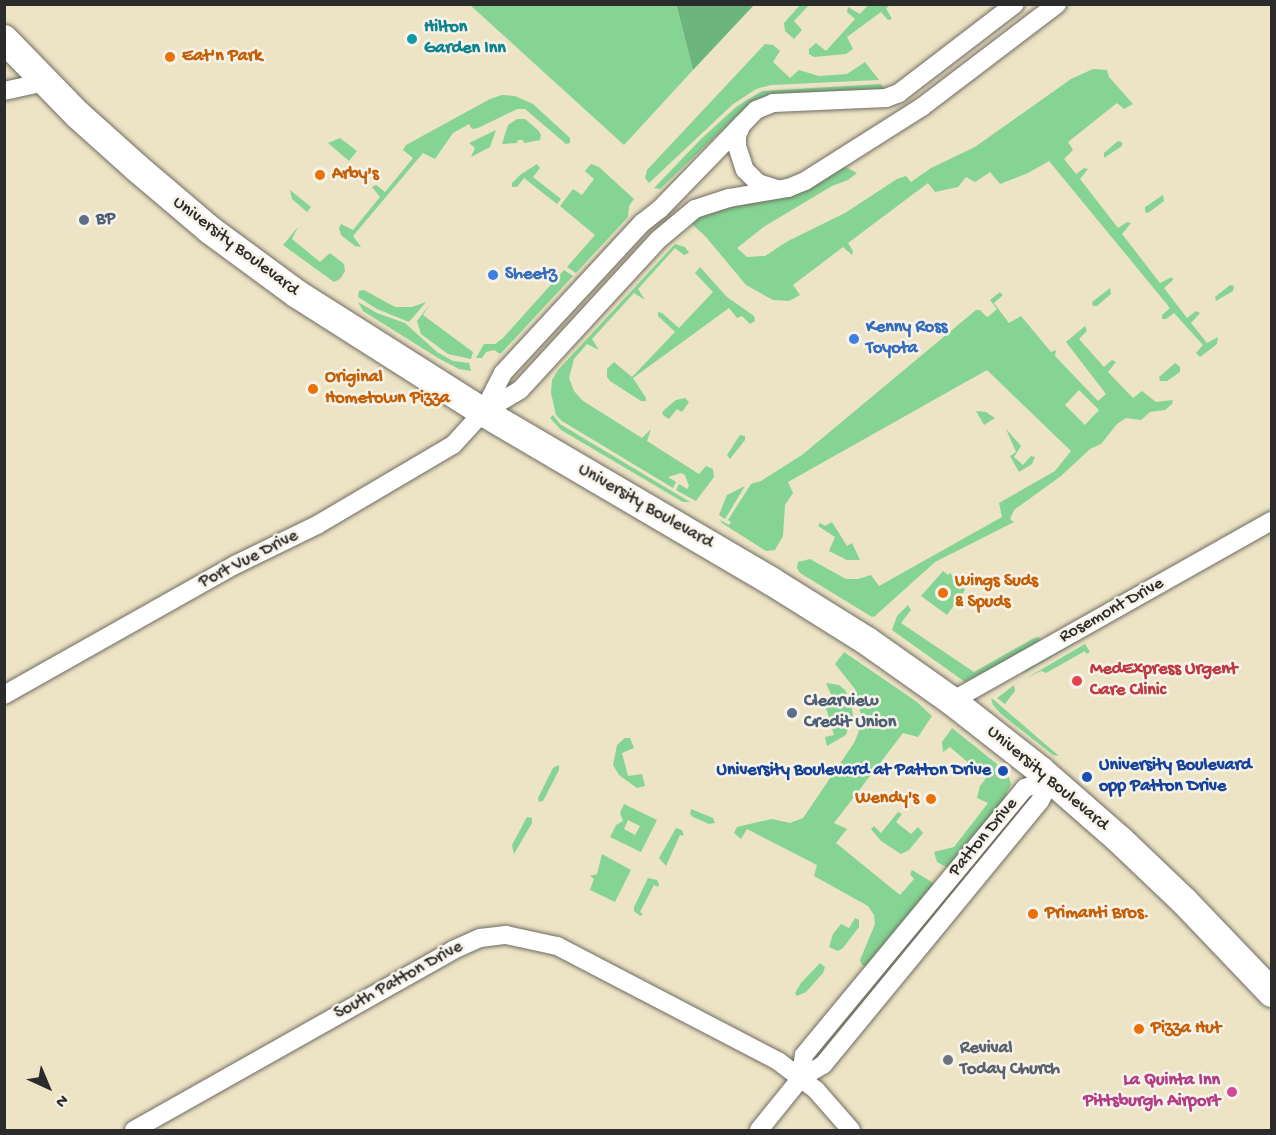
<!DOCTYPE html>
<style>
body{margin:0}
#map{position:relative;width:1276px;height:1135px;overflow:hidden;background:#ede3c5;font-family:"Gochi Hand",sans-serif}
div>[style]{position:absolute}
.green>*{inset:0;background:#85d494}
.forest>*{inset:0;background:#6cb67e}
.roads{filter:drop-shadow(0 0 2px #6f6b61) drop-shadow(0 0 2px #6f6b61)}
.street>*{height:18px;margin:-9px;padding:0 9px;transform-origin:9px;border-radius:9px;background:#fff}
.primary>*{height:28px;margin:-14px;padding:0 14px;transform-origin:14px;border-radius:14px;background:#fff}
.dots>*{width:16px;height:16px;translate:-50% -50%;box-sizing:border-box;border:3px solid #f7f3e8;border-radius:50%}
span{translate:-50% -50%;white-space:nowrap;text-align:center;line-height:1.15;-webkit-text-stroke:5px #f7f3e8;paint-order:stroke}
.culture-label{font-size:18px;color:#0d838f;font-weight:700}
.left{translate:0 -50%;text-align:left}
.food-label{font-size:18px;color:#c56008;font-weight:700}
.right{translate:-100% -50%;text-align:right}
.service-label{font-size:18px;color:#4e5e75;font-weight:700}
.street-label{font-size:18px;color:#2b2b2b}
.shop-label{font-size:18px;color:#366cbe;font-weight:700}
.health-label{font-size:18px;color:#be3a42;font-weight:700}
.transit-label{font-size:18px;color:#164399;font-weight:700}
.worship-label{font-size:18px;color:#5b616d;font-weight:700}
.hotel-label{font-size:18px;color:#b23c85;font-weight:700}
.frame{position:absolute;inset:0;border:6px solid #2b2b2b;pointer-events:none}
.north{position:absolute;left:18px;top:1057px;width:60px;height:60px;-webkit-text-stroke:4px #f7f3e8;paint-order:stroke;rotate:136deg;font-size:16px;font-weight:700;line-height:24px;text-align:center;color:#2b2b2b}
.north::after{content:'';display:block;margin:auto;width:21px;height:27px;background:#2b2b2b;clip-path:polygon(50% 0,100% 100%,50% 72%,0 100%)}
</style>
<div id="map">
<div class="green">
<i style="clip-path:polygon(869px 4px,891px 5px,886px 8px,892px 19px,888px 20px,881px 12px,847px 37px,853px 49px,846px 54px,814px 57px,809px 54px,809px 49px,816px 43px,826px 51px,855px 19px,847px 12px,848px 7px,860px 14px)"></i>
<i style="clip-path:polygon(470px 5px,676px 5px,693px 70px,624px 145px)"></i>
<i style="clip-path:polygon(800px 5px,809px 5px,794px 21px,802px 30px,794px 39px,785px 31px,784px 23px)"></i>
<i style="clip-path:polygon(765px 44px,773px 45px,780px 51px,773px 62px,790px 78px,799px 70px,819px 76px,847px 74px,865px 62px,879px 80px,771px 85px,756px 89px,732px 105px,649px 183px,645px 178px,647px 170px)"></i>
<i style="clip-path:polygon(1093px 69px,1107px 70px,1109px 77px,1133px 104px,1124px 109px,1117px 103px,1068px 142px,1073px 150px,1064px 159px,1076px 174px,1084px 168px,1088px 169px,1080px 179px,1118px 228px,1127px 222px,1131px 223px,1122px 234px,1160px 283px,1172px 277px,1173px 280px,1164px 288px,1187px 318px,1196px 311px,1200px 313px,1191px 323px,1207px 343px,1218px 337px,1217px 344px,1200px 357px,1196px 353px,1203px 345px,1174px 313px,1166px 319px,1162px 319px,1162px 315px,1170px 308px,1049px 161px,1028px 173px,1000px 184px,990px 172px,975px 182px,966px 177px,958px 187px,935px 192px,928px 183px,848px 243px,853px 251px,852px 255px,843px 247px,793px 285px,800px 295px,789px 301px,773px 300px,746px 285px,706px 237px,690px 222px,691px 219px,844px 166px,857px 173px,848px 180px,832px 186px,765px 226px,737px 248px,747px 257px,765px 256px,788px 241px,845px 213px,897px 179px,906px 176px,911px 182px,931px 168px,975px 147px,1071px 79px)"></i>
<i style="clip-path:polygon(881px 84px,885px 90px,745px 108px,660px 189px,654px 188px,701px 139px,736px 107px,762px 91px)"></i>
<i style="clip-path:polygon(502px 95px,515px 96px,533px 104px,570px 138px,570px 143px,566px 144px,525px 109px,517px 109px,478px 128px,472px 129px,469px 124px,453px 133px,435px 159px,423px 153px,353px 236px,361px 247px,355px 246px,341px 235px,339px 228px,341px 224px,353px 230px,380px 197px,372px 187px,376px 185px,385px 192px,413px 158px,403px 150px,406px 145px,490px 99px)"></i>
<i style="clip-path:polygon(517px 119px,525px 119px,538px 130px,541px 135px,540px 140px,524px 143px,523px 140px,518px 140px,517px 143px,502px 144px,508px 125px)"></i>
<i style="clip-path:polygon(496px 130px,490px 147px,471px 157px,475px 148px,469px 143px)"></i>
<i style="clip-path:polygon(340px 138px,357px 151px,349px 161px,328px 143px)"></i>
<i style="clip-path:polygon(1118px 141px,1122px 142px,1122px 146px,1104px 158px,1104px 153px)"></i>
<i style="clip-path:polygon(537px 164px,540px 168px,533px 177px,561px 199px,557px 204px,524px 178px,517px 187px,512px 187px,512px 183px,520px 175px)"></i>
<i style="clip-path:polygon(591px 164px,599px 167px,634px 199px,629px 206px,628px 217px,576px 273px,567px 267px,595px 235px,560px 206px,573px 189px,582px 195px,594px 179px,585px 171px)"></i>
<i style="clip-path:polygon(290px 190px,311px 207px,307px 212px,292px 199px)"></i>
<i style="clip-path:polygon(1163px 195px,1164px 201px,1148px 213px,1145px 212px,1145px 207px)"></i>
<i style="clip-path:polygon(298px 227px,292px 239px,320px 262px,330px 253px,344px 264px,345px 271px,340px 279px,334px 282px,283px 245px)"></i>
<i style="clip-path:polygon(675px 244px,685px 247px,689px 253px,684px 255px,675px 248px,638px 289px,645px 300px,634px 293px,592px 339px,599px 350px,587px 344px,574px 359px,569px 378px,574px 391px,583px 401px,642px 438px,651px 429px,647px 441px,699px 474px,706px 466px,713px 469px,714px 477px,696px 501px,676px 490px,679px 484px,687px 489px,689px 486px,685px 475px,681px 473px,668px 477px,676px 482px,673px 488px,562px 421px,556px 415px,551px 393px,552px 380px,558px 370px)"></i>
<i style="clip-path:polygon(700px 267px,727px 297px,754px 316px,755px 321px,750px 324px,742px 316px,737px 318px,729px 308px,633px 378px,646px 398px,646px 401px,641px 401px,610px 381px,607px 377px,607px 369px,614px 362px,632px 377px,675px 332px,658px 316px,658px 312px,662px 313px,679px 328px,713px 292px,695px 273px)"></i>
<i style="clip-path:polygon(564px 270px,573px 276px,504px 350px,500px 354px,494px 350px,486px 352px,482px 358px,476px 358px,484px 344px,495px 344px,503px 338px)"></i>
<i style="clip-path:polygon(1230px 285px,1234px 286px,1233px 291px,1216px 301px,1215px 297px)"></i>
<i style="clip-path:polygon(1110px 288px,1111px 294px,1097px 306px,1093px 306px,1092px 302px)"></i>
<i style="clip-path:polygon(364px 290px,395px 307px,412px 307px,426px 302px,409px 322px,377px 309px,358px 297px,359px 291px)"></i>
<i style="clip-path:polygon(evenodd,1000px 292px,1003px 295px,994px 303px,1009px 323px,1021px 316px,1051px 352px,1056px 350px,1055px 356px,1098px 401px,1106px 394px,1066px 342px,1085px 326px,1087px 331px,1079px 339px,1104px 367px,1112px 360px,1116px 362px,1108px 372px,1133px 398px,1142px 391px,1156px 402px,1173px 400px,1172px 404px,1165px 410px,1150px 412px,1141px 420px,1126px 418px,1117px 424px,1101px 444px,1090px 449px,1061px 476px,1014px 510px,1010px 519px,1014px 522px,935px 562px,875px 616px,872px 617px,800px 573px,797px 568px,798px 562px,810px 559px,846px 579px,858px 579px,871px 575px,879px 586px,1002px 517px,999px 503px,1055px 471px,1071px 451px,987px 370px,788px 482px,793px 493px,785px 505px,783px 536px,775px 550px,766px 551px,722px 523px,720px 520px,729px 525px,731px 522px,728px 520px,751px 484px,761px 481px,802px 455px,976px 310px,980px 310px,987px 317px,989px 316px,997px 309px,990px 300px,1000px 292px,1079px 390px,1099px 410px,1085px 425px,1065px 405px,1079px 390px)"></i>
<i style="clip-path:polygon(358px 302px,377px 313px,405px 323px,437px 352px,453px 361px,469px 363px,471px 371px,459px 369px,438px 358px,363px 311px)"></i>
<i style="clip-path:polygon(430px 304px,423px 315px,473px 352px,471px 359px,448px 354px,421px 334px,417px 321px)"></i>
<i style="clip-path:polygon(1175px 363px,1180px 367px,1180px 372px,1167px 381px,1160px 381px,1159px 377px)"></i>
<i style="clip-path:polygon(685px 398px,689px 402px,682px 412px,677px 409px,669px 419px,664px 416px,662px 413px,665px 409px,676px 400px)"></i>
<i style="clip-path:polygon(976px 411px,986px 412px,995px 418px,984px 425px)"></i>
<i style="clip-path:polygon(553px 415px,560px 424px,690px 502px,683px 502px,561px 430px,550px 418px)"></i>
<i style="clip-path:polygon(1006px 429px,1021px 446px,1014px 457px,1023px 465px,1031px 456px,1035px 457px,1032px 464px,1019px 472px,1010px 456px,1016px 452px)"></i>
<i style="clip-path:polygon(740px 435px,745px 436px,745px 440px,730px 459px,727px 455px)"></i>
<i style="clip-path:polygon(745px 486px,725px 519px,719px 515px,727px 495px)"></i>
<i style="clip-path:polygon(832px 522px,847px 546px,852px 543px,860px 560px,847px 560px,829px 551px,835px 537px,818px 526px,820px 523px,825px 526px)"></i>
<i style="clip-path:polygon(943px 571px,948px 575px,950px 573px,965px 590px,947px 615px,921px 596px)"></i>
<i style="clip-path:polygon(908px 605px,911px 610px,901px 623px,974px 672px,1034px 638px,1039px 637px,1040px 642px,965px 682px,892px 630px,897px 616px)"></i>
<i style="clip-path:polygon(1075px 641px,1078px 641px,1022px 674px,1026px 670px)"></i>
<i style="clip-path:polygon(1085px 644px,1090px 652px,1086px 654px,1085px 651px,1046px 673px,1041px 671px,1025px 679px)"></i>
<i style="clip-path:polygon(844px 652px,917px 702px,932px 716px,918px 737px,903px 733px,834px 823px,847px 829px,836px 843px,900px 895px,914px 879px,910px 874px,912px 870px,935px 884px,867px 967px,862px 965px,860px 960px,875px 924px,874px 915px,868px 906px,814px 876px,817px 865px,747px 829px,741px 839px,734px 833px,737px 827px,758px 822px,772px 819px,790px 823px,803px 818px,854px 743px,859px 731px,861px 715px,855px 689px,835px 664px)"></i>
<i style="clip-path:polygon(826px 683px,839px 685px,845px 690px,851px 703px,853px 715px,846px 735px,827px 746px,825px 737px,834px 735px,826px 708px,833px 699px)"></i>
<i style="clip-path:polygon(1014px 685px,1015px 691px,1005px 704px,997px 698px)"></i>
<i style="clip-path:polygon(991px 698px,994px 700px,1059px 756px,1053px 755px,1001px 714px,993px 705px)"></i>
<i style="clip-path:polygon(952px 728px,1007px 772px,1011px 784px,1001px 805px,950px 867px,946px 867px,937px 862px,934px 852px,954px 847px,988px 803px,977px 798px,980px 786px,986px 778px,950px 747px,943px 752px,942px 742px)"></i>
<i style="clip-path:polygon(630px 738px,634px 748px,622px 753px,628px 776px,642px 774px,645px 786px,637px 788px,619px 775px,613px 765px,617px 745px,625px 738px)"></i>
<i style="clip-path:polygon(559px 765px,559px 770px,543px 801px,539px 802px,538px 798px,553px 768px)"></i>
<i style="clip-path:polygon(evenodd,624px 804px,657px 820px,641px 852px,610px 837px,616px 825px,623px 821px,620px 813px,624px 804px,628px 820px,640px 826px,635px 835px,624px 829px,628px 820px)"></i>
<i style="clip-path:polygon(691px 809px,713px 818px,715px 823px,709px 824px,693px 817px,690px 814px)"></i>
<i style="clip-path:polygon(898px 812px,902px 814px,896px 822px,911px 834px,918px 827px,923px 833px,909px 850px,901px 854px,881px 841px,871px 829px,874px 826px,881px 833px)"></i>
<i style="clip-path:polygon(527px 817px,532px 818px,532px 823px,514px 854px,512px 845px)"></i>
<i style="clip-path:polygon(676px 828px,682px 830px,684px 836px,680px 835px,666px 866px,659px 858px)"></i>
<i style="clip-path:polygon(602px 854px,631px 870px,615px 902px,590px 890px,594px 879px,590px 876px,597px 874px)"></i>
<i style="clip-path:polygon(648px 878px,657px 880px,659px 884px,658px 887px,654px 885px,640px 912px,643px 914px,640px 916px,634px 911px,634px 907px)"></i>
<i style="clip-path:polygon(855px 918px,859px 920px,859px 927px,843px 948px,838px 951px,829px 947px,833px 934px,841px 924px,849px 928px)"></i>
<i style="clip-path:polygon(820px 963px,825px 967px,823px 973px,806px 992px,797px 996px,795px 993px,801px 983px)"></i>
</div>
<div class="forest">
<i style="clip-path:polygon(676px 4px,754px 4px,754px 5px,693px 70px)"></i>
</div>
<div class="roads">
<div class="street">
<i style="left:4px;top:91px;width:42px;rotate:-12.4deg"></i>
<i style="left:742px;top:124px;width:13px;rotate:113deg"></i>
<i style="left:737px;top:136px;width:10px;rotate:90deg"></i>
<i style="left:737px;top:146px;width:25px;rotate:72deg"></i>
<i style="left:745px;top:170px;width:18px;rotate:45deg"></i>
<i style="left:758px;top:183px;width:19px;rotate:18deg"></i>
<i style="left:483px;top:412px;width:43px;rotate:-30.7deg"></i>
<i style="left:520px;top:390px;width:205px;rotate:-47.4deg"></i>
<i style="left:659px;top:239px;width:47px;rotate:-39.8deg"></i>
<i style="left:695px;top:209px;width:36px;rotate:-18deg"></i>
<i style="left:729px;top:198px;width:60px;rotate:-9.6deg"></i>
<i style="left:788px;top:188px;width:18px;rotate:-22deg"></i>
<i style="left:805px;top:181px;width:138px;rotate:-32.3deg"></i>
<i style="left:922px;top:107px;width:170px;rotate:-37.3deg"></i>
<i style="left:4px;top:695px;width:265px;rotate:-29.4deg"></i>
<i style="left:235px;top:565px;width:91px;rotate:-26deg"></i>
<i style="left:317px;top:525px;width:158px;rotate:-30.5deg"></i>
<i style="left:453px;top:445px;width:45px;rotate:-47.7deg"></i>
<i style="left:483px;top:412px;width:44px;rotate:-62.9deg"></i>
<i style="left:503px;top:373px;width:205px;rotate:-47.2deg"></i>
<i style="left:642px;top:223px;width:23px;rotate:-38deg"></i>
<i style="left:660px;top:209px;width:138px;rotate:-45.9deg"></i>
<i style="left:756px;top:110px;width:18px;rotate:-22deg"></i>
<i style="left:773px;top:103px;width:113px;rotate:-2.5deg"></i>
<i style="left:886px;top:98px;width:14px;rotate:-21deg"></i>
<i style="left:899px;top:93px;width:146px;rotate:-37.5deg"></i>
<i style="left:952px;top:701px;width:367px;rotate:-29.4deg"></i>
<i style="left:801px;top:1078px;width:23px;rotate:-83deg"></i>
<i style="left:804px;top:1055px;width:347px;rotate:-50.4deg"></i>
<i style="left:1025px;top:788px;width:28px;rotate:-19deg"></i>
<i style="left:134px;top:1130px;width:366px;rotate:-29.4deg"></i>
<i style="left:453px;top:950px;width:30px;rotate:-24deg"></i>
<i style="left:480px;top:938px;width:26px;rotate:-7deg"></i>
<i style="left:506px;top:935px;width:52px;rotate:12.2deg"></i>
<i style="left:557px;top:946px;width:249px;rotate:27.5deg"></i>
<i style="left:778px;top:1061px;width:48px;rotate:37.3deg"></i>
<i style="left:816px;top:1090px;width:53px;rotate:48.8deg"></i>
<i style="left:759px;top:1130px;width:67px;rotate:-51.1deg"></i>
<i style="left:801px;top:1078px;width:26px;rotate:-31deg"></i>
<i style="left:823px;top:1065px;width:342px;rotate:-50.6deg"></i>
<i style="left:1040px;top:801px;width:25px;rotate:-63deg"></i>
</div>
<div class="primary">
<i style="left:4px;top:39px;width:106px;rotate:45.8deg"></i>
<i style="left:78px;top:115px;width:79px;rotate:41.9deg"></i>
<i style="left:137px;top:168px;width:96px;rotate:40.3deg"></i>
<i style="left:210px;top:230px;width:108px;rotate:36.3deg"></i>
<i style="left:297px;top:294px;width:220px;rotate:32.4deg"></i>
<i style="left:483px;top:412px;width:334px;rotate:30.4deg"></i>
<i style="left:771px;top:581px;width:113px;rotate:32deg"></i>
<i style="left:867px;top:641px;width:104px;rotate:35.2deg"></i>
<i style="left:952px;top:701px;width:112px;rotate:38.1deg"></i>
<i style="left:1040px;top:770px;width:106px;rotate:41.2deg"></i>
<i style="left:1120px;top:840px;width:90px;rotate:43.6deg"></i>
<i style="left:1185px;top:902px;width:126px;rotate:46.3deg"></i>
</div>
</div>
<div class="dots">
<i style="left:412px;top:39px;background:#0f9aa8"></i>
<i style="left:170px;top:57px;background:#e8710a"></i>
<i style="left:320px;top:175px;background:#e8710a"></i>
<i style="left:84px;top:220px;background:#5c6f8a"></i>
<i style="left:493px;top:275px;background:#3f7fe0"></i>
<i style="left:854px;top:339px;background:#3f7fe0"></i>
<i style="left:313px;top:389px;background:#e8710a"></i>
<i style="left:943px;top:593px;background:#e8710a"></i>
<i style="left:1077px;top:681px;background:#e0444e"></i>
<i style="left:792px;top:713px;background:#5c6f8a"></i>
<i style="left:1003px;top:771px;background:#1a4fb4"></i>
<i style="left:1087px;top:777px;background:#1a4fb4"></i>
<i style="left:931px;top:799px;background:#e8710a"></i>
<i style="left:1033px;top:914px;background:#e8710a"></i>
<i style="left:1139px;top:1029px;background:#e8710a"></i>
<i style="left:948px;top:1060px;background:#6b7280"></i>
<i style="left:1232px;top:1092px;background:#d1479c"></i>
</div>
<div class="culture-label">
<span class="left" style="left:424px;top:39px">Hilton<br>Garden Inn</span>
</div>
<div class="food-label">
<span class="left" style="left:182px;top:57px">Eat'n Park</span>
<span class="left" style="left:332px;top:175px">Arby's</span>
<span class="left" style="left:325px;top:389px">Original<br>Hometown Pizza</span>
<span class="left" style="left:955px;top:593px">Wings Suds<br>&amp; Spuds</span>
<span class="right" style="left:919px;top:799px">Wendy's</span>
<span class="left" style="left:1045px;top:914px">Primanti Bros.</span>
<span class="left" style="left:1151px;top:1029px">Pizza Hut</span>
</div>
<div class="service-label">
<span class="left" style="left:96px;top:220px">BP</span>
<span class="left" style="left:804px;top:713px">Clearview<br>Credit Union</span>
</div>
<div class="street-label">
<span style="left:235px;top:247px;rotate:37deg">University Boulevard</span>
<span style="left:645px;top:507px;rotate:30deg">University Boulevard</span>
<span style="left:249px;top:560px;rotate:-27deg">Port Vue Drive</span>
<span style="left:1112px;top:611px;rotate:-29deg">Rosemont Drive</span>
<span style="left:1047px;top:779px;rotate:40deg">University Boulevard</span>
<span style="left:984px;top:838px;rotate:-50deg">Patton Drive</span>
<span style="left:399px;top:981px;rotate:-29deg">South Patton Drive</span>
</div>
<div class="shop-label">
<span class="left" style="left:505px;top:275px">Sheetz</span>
<span class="left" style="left:866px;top:339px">Kenny Ross<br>Toyota</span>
</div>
<div class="health-label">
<span class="left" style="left:1090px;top:681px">MedExpress Urgent<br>Care Clinic</span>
</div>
<div class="transit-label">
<span class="left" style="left:1099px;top:777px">University Boulevard<br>opp Patton Drive</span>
<span class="right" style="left:991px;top:771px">University Boulevard at Patton Drive</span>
</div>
<div class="worship-label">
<span class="left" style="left:960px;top:1060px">Revival<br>Today Church</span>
</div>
<div class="hotel-label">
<span class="right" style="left:1220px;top:1092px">La Quinta Inn<br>Pittsburgh Airport</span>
</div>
<div class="frame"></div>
<div class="north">N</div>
</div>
